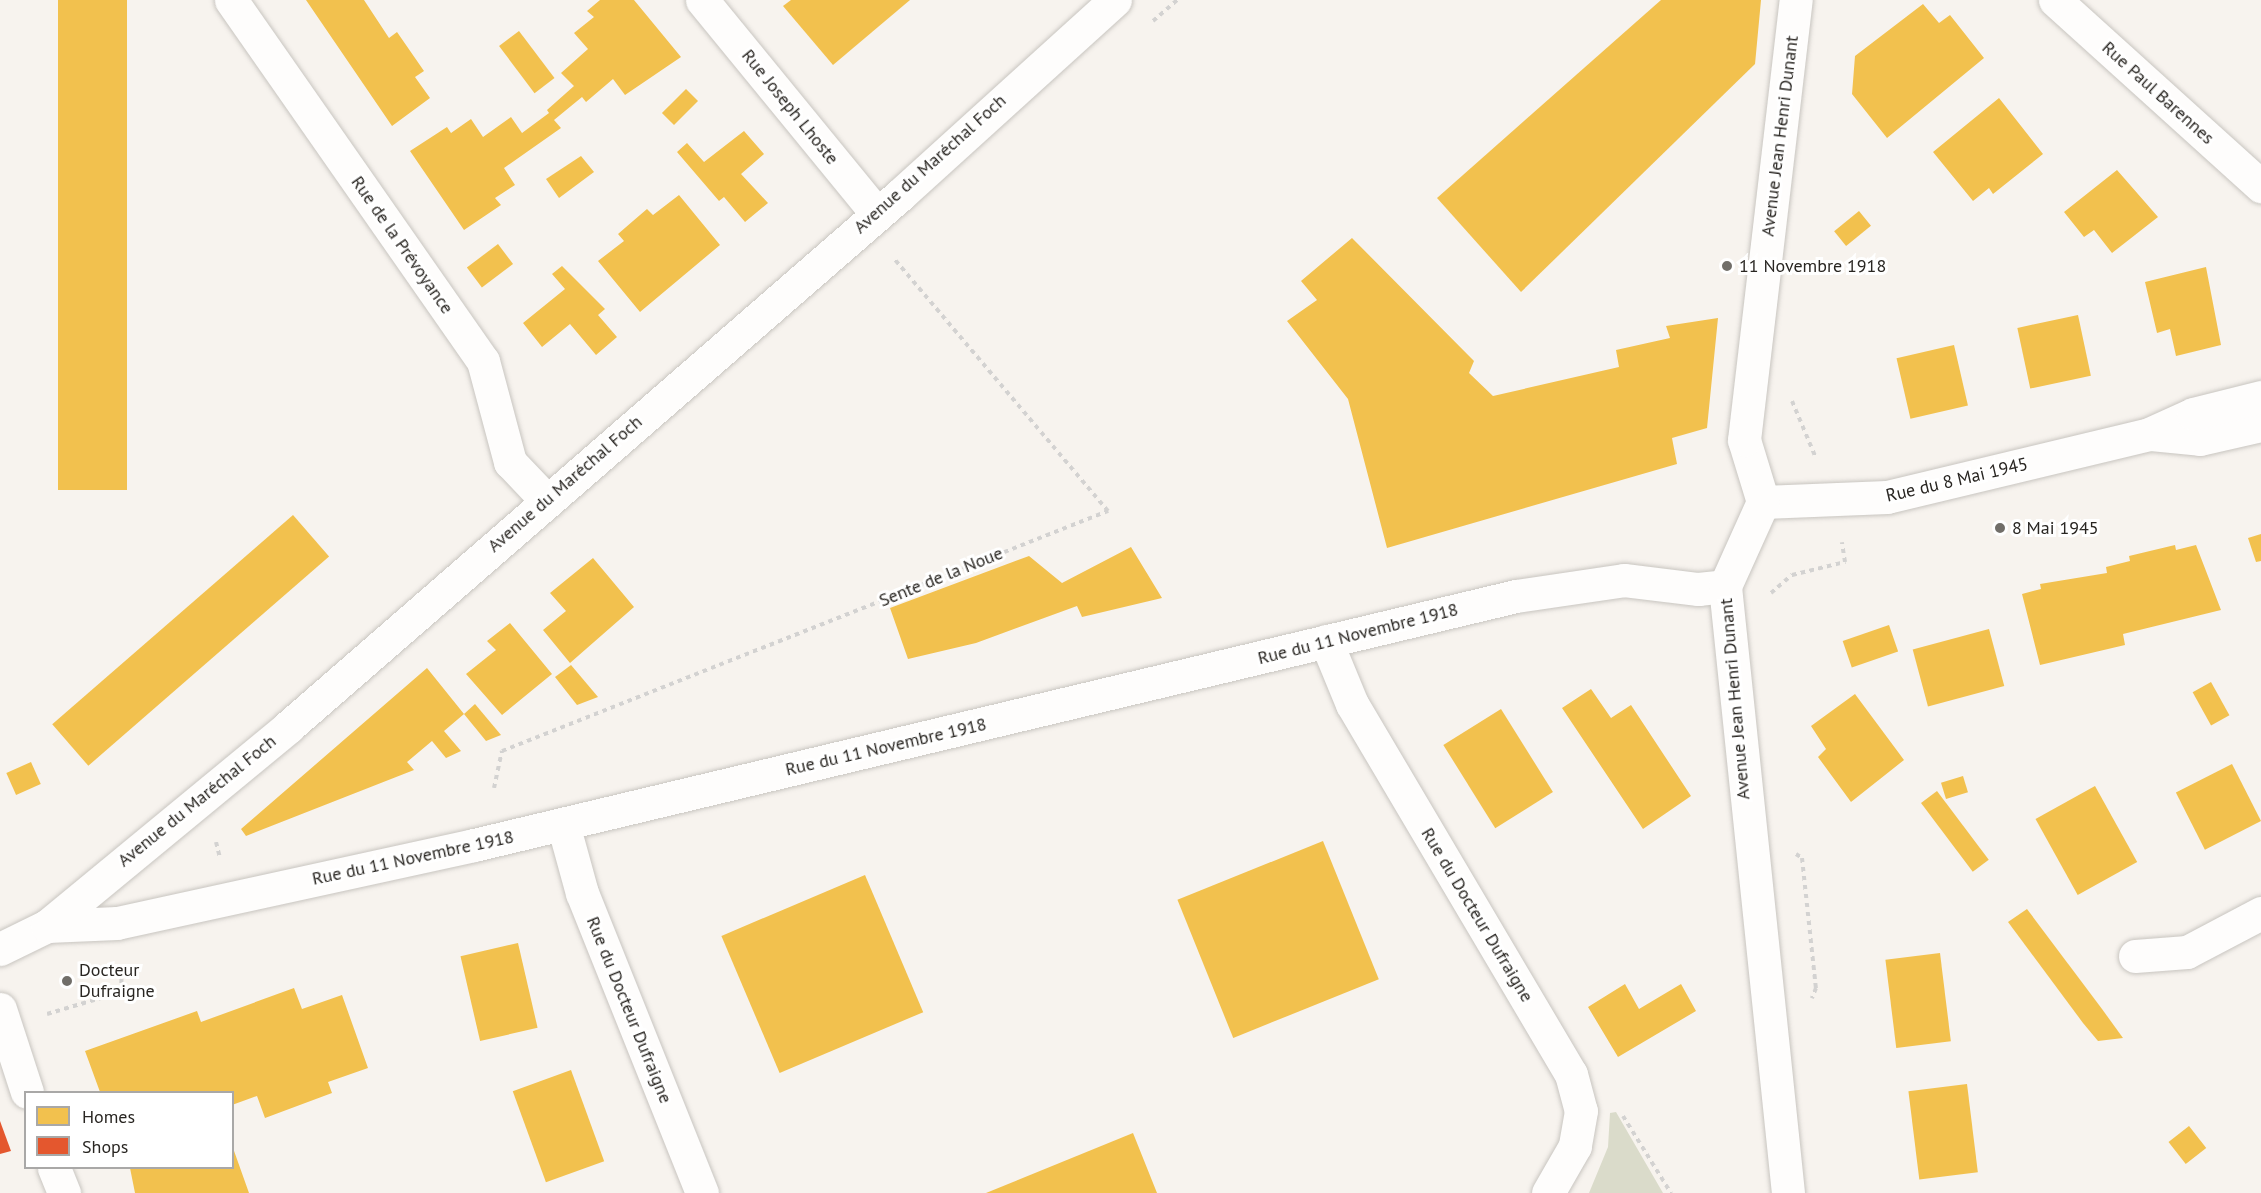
<!DOCTYPE html>
<meta charset="utf-8">
<style>
body{margin:0}
#map{position:relative;width:2261px;height:1193px;overflow:hidden;background:#f7f3ee;font-family:"PT Sans",sans-serif}
div>[style]{position:absolute}
.green>*{inset:0;background:#dadbca}
.homes>*{inset:0;background:#f2c14e;transform-origin:0 0}
.shops>*{inset:0;background:#e4572e}
.path>*{height:4px;margin-top:-2px;transform-origin:0;background:repeating-linear-gradient(90deg,#d3d2d1 0 4.5px,transparent 0 9px)}
.roads{filter:drop-shadow(0 0 2px #c8c5c0) drop-shadow(0 0 2px #c8c5c0)}
.minor>*{height:33px;margin:-16.5px;padding:0 16.5px;transform-origin:16.5px;border-radius:16.5px;background:#fefdfc}
.tertiary>*{height:33px;margin:-16.5px;padding:0 16.5px;transform-origin:16.5px;border-radius:16.5px;background:#fefdfc}
.secondary>*{height:33px;margin:-16.5px;padding:0 16.5px;transform-origin:16.5px;border-radius:16.5px;background:#fefdfc}
.dots>*{width:16px;height:16px;translate:-50% -50%;box-sizing:border-box;border:3px solid #fff;border-radius:50%}
span{translate:-50% -50%;white-space:nowrap;text-align:center;line-height:1.15;-webkit-text-stroke:6px #fff;paint-order:stroke}
.street-label{font-size:18px;color:#292622}
.poi-label{font-size:18px;color:#292622}
.left{translate:0 -50%;text-align:left}
.legend{position:absolute;left:24px;top:1091px;width:210px;height:78px;box-sizing:border-box;background:#fff;border:2px solid #a9a8a7;margin:0;padding:8px 10px;list-style:none;font-size:18px;color:#292622}
.legend li{display:flex;align-items:center;gap:12px;height:30px}
.legend b{width:30px;border:2px solid #a9a8a7}
</style>
<div id="map">
<div class="green">
<i style="clip-path:polygon(1616px 1112px,1663px 1193px,1589px 1193px,1608px 1147px,1610px 1113px)"></i>
</div>
<div class="homes">
<i style="left:58px;top:0;width:69px;height:490px"></i>
<i style="clip-path:polygon(306px 0,364px 0,389px 38px,397px 32px,424px 71px,415px 77px,430px 98px,392px 126px)"></i>
<i style="clip-path:polygon(600px 0,634px 0,681px 57px,625px 95px,613px 79px,586px 102px,582px 97px,554px 120px,561px 128px,504px 168px,515px 185px,495px 198px,501px 205px,464px 230px,410px 151px,447px 127px,451px 133px,471px 119px,483px 137px,511px 117px,522px 133px,549px 113px,547px 110px,574px 86px,561px 73px,588px 49px,574px 33px,594px 17px,587px 11px)"></i>
<i style="clip-path:polygon(791px 0,910px 0,833px 65px,783px 6px)"></i>
<i style="clip-path:polygon(1661px 0,1761px 0,1755px 64px,1521px 292px,1437px 198px)"></i>
<i style="clip-path:polygon(1923px 4px,1939px 23px,1950px 15px,1984px 58px,1887px 138px,1852px 94px,1855px 56px)"></i>
<i style="left:519px;top:31px;width:59px;height:25px;rotate:53deg"></i>
<i style="left:686px;top:89px;width:17px;height:34px;rotate:45deg"></i>
<i style="clip-path:polygon(1999px 98px,2043px 154px,1993px 194px,1989px 188px,1973px 201px,1933px 152px)"></i>
<i style="clip-path:polygon(744px 131px,764px 154px,741px 174px,768px 203px,745px 222px,724px 197px,719px 201px,677px 152px,687px 143px,704px 162px)"></i>
<i style="clip-path:polygon(581px 156px,594px 172px,559px 198px,546px 179px)"></i>
<i style="clip-path:polygon(2117px 170px,2158px 217px,2112px 253px,2094px 230px,2084px 237px,2064px 212px)"></i>
<i style="clip-path:polygon(679px 195px,720px 245px,640px 312px,598px 261px,624px 241px,618px 234px,633px 221px,647px 209px,653px 215px)"></i>
<i style="left:1859px;top:211px;width:19px;height:32px;rotate:51deg"></i>
<i style="clip-path:polygon(1352px 238px,1474px 361px,1469px 373px,1493px 396px,1619px 367px,1616px 350px,1670px 338px,1666px 326px,1718px 318px,1707px 428px,1672px 438px,1677px 464px,1387px 548px,1348px 399px,1287px 321px,1317px 300px,1301px 281px)"></i>
<i style="left:498px;top:244px;width:25px;height:39px;rotate:53deg"></i>
<i style="clip-path:polygon(562px 266px,605px 309px,598px 315px,617px 337px,596px 355px,570px 324px,542px 347px,523px 323px,565px 289px,552px 274px)"></i>
<i style="clip-path:polygon(2206px 267px,2221px 345px,2176px 356px,2170px 329px,2157px 333px,2145px 282px)"></i>
<i style="left:2078px;top:315px;width:62px;height:62px;rotate:78deg"></i>
<i style="left:1954px;top:345px;width:62px;height:59px;rotate:77deg"></i>
<i style="left:293px;top:515px;width:55px;height:319px;rotate:49deg"></i>
<i style="clip-path:polygon(2261px 534px,2261px 561px,2256px 562px,2248px 538px)"></i>
<i style="clip-path:polygon(2175px 545px,2176px 550px,2196px 545px,2221px 610px,2123px 634px,2125px 645px,2040px 665px,2022px 594px,2041px 589px,2040px 584px,2107px 573px,2106px 567px,2130px 561px,2129px 556px)"></i>
<i style="clip-path:polygon(1131px 547px,1162px 598px,1082px 617px,1077px 606px,976px 643px,908px 659px,890px 608px,1029px 556px,1062px 583px)"></i>
<i style="clip-path:polygon(593px 558px,634px 607px,570px 663px,543px 630px,566px 611px,550px 593px)"></i>
<i style="clip-path:polygon(510px 623px,552px 674px,502px 715px,466px 674px,496px 650px,487px 641px)"></i>
<i style="left:1889px;top:625px;width:28px;height:49px;rotate:71deg"></i>
<i style="left:1989px;top:629px;width:59px;height:79px;rotate:75deg"></i>
<i style="clip-path:polygon(571px 665px,598px 697px,577px 705px,555px 677px)"></i>
<i style="clip-path:polygon(427px 668px,464px 714px,444px 731px,461px 751px,446px 758px,432px 741px,407px 762px,414px 770px,246px 836px,241px 829px)"></i>
<i style="left:2211px;top:682px;width:38px;height:21px;rotate:61deg"></i>
<i style="clip-path:polygon(1591px 689px,1611px 718px,1631px 705px,1691px 796px,1643px 829px,1562px 708px)"></i>
<i style="clip-path:polygon(1855px 694px,1904px 760px,1851px 802px,1818px 757px,1826px 749px,1811px 726px)"></i>
<i style="clip-path:polygon(475px 704px,501px 735px,486px 741px,464px 714px)"></i>
<i style="left:1501px;top:709px;width:98px;height:68px;rotate:58deg"></i>
<i style="left:31px;top:762px;width:24px;height:27px;rotate:66deg"></i>
<i style="left:2232px;top:764px;width:64px;height:63px;rotate:63deg"></i>
<i style="left:1963px;top:776px;width:17px;height:23px;rotate:73deg"></i>
<i style="left:2095px;top:786px;width:87px;height:68px;rotate:61deg"></i>
<i style="left:1937px;top:791px;width:86px;height:20px;rotate:53deg"></i>
<i style="left:1323px;top:841px;width:149px;height:157px;rotate:68deg"></i>
<i style="left:865px;top:875px;width:149px;height:156px;rotate:67deg"></i>
<i style="clip-path:polygon(2027px 909px,2102px 1009px,2123px 1038px,2098px 1041px,2083px 1023px,2008px 922px)"></i>
<i style="left:518px;top:943px;width:87px;height:59px;rotate:77deg"></i>
<i style="left:1940px;top:953px;width:89px;height:55px;rotate:83deg"></i>
<i style="clip-path:polygon(1625px 984px,1639px 1009px,1681px 984px,1696px 1011px,1618px 1057px,1588px 1007px)"></i>
<i style="clip-path:polygon(294px 988px,302px 1009px,342px 995px,368px 1068px,328px 1082px,332px 1093px,265px 1118px,257px 1096px,232px 1105px,232px 1092px,100px 1092px,85px 1051px,197px 1011px,201px 1022px)"></i>
<i style="left:571px;top:1070px;width:97px;height:62px;rotate:70deg"></i>
<i style="left:1967px;top:1084px;width:89px;height:59px;rotate:83deg"></i>
<i style="left:2189px;top:1126px;width:28px;height:26px;rotate:52deg"></i>
<i style="clip-path:polygon(1133px 1133px,1157px 1193px,986px 1193px)"></i>
<i style="clip-path:polygon(233px 1148px,249px 1193px,135px 1193px,130px 1168px,232px 1168px)"></i>
</div>
<div class="shops">
<i style="clip-path:polygon(0 1121px,11px 1151px,0 1154px)"></i>
</div>
<div class="path">
<i style="left:1153px;top:21px;width:32px;rotate:-41deg"></i>
<i style="left:1792px;top:401px;width:62px;rotate:67.2deg"></i>
<i style="left:1771px;top:593px;width:28px;rotate:-41deg"></i>
<i style="left:1792px;top:575px;width:55px;rotate:-13.8deg"></i>
<i style="left:1845px;top:562px;width:20px;rotate:-99deg"></i>
<i style="left:494px;top:788px;width:38px;rotate:-78deg"></i>
<i style="left:502px;top:751px;width:652px;rotate:-21.61deg"></i>
<i style="left:1108px;top:511px;width:331px;rotate:-130.3deg"></i>
<i style="left:216px;top:842px;width:16px;rotate:76deg"></i>
<i style="left:1796px;top:854px;width:7px;rotate:34deg"></i>
<i style="left:1802px;top:858px;width:131px;rotate:83.9deg"></i>
<i style="left:1816px;top:988px;width:11px;rotate:112deg"></i>
<i style="left:47px;top:1014px;width:77px;rotate:-16.6deg"></i>
<i style="left:121px;top:992px;width:27px;rotate:-88deg"></i>
<i style="left:1623px;top:1116px;width:91px;rotate:58.1deg"></i>
</div>
<div class="roads">
<div class="minor">
<i style="left:231px;top:0;width:440px;rotate:55.1deg"></i>
<i style="left:483px;top:361px;width:105px;rotate:75deg"></i>
<i style="left:510px;top:462px;width:52px;rotate:46.5deg"></i>
<i style="left:702px;top:0;width:276px;rotate:50.7deg"></i>
<i style="left:1326px;top:641px;width:68px;rotate:67.6deg"></i>
<i style="left:1352px;top:704px;width:430px;rotate:59.4deg"></i>
<i style="left:1571px;top:1074px;width:38px;rotate:75deg"></i>
<i style="left:1581px;top:1111px;width:36px;rotate:100deg"></i>
<i style="left:1575px;top:1146px;width:54px;rotate:119.9deg"></i>
<i style="left:563px;top:824px;width:72px;rotate:74.6deg"></i>
<i style="left:582px;top:893px;width:323px;rotate:68.2deg"></i>
<i style="left:2135px;top:956px;width:52px;rotate:-4.4deg"></i>
<i style="left:2187px;top:952px;width:84px;rotate:-27.8deg"></i>
<i style="left:0;top:1009px;width:87px;rotate:72deg"></i>
<i style="left:54px;top:1168px;width:27px;rotate:68deg"></i>
</div>
<div class="tertiary">
<i style="left:2055px;top:0;width:278px;rotate:42.1deg"></i>
<i style="left:2151px;top:434px;width:49px;rotate:5.8deg"></i>
<i style="left:2200px;top:439px;width:63px;rotate:-12.9deg"></i>
<i style="left:1763px;top:502px;width:124px;rotate:-2.3deg"></i>
<i style="left:1887px;top:497px;width:269px;rotate:-13.5deg"></i>
<i style="left:2149px;top:434px;width:48px;rotate:-24.4deg"></i>
<i style="left:2193px;top:414px;width:70px;rotate:-14deg"></i>
<i style="left:47px;top:926px;width:70px;rotate:-2.5deg"></i>
<i style="left:117px;top:923px;width:365px;rotate:-12.3deg"></i>
<i style="left:474px;top:845px;width:1071px;rotate:-13.44deg"></i>
<i style="left:1516px;top:596px;width:109px;rotate:-8.4deg"></i>
<i style="left:1624px;top:580px;width:75px;rotate:6.9deg"></i>
<i style="left:1698px;top:589px;width:27px;rotate:-6deg"></i>
<i style="left:1788px;top:1193px;width:610px;rotate:-95.93deg"></i>
<i style="left:1725px;top:586px;width:92px;rotate:-65.7deg"></i>
<i style="left:1763px;top:502px;width:65px;rotate:-107deg"></i>
<i style="left:1744px;top:440px;width:443px;rotate:-83.3deg"></i>
</div>
<div class="secondary">
<i style="left:0;top:949px;width:52px;rotate:-26.1deg"></i>
<i style="left:47px;top:926px;width:313px;rotate:-39.5deg"></i>
<i style="left:288px;top:727px;width:811px;rotate:-41deg"></i>
<i style="left:900px;top:195px;width:290px;rotate:-42.2deg"></i>
</div>
</div>
<div class="dots">
<i style="left:1727px;top:266px;background:#716e69"></i>
<i style="left:2000px;top:528px;background:#716e69"></i>
<i style="left:67px;top:981px;background:#716e69"></i>
</div>
<div class="street-label">
<span style="left:2158px;top:93px;rotate:42deg">Rue Paul Barennes</span>
<span style="left:790px;top:107px;rotate:51deg">Rue Joseph Lhoste</span>
<span style="left:1780px;top:136px;rotate:-83deg">Avenue Jean Henri Dunant</span>
<span style="left:930px;top:164px;rotate:-42deg">Avenue du Maréchal Foch</span>
<span style="left:402px;top:245px;rotate:55deg">Rue de la Prévoyance</span>
<span style="left:1957px;top:480px;rotate:-13deg">Rue du 8 Mai 1945</span>
<span style="left:565px;top:484px;rotate:-41deg">Avenue du Maréchal Foch</span>
<span style="left:941px;top:577px;rotate:-22deg">Sente de la Noue</span>
<span style="left:1358px;top:634px;rotate:-14deg">Rue du 11 Novembre 1918</span>
<span style="left:1735px;top:699px;rotate:-95deg">Avenue Jean Henri Dunant</span>
<span style="left:886px;top:747px;rotate:-13deg">Rue du 11 Novembre 1918</span>
<span style="left:197px;top:801px;rotate:-39deg">Avenue du Maréchal Foch</span>
<span style="left:413px;top:858px;rotate:-12deg">Rue du 11 Novembre 1918</span>
<span style="left:1477px;top:915px;rotate:59deg">Rue du Docteur Dufraigne</span>
<span style="left:629px;top:1010px;rotate:68deg">Rue du Docteur Dufraigne</span>
</div>
<div class="poi-label">
<span class="left" style="left:1739px;top:266px">11 Novembre 1918</span>
<span class="left" style="left:2012px;top:528px">8 Mai 1945</span>
<span class="left" style="left:79px;top:981px">Docteur<br>Dufraigne</span>
</div>
<ul class="legend">
<li><b style="height:16px;background:#f2c14e"></b>Homes</li>
<li><b style="height:16px;background:#e4572e"></b>Shops</li>
</ul>
</div>
